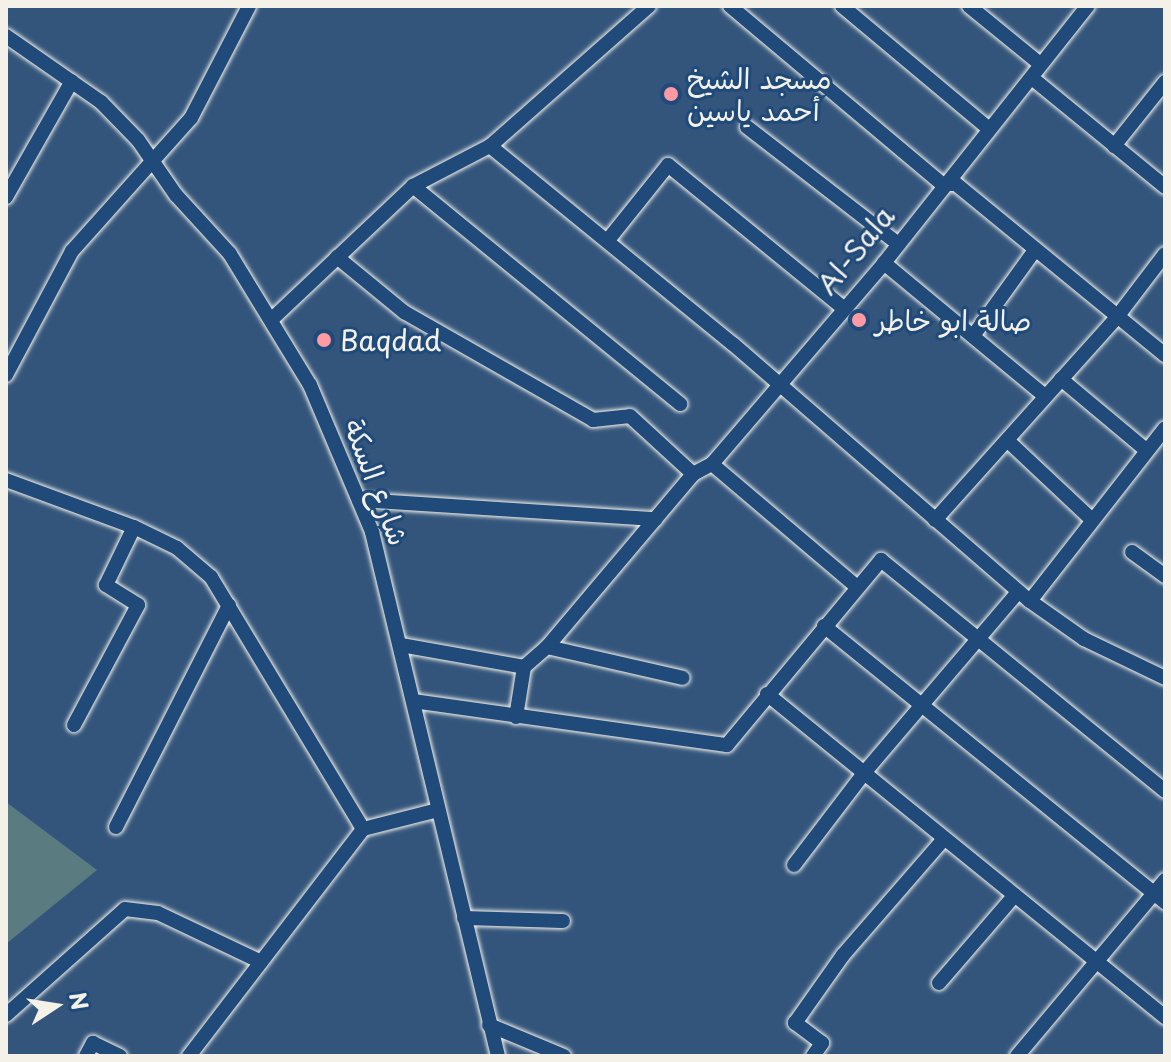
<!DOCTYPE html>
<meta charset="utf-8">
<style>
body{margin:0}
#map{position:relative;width:1171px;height:1062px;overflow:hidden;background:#33557c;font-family:"Playpen Sans","Playpen Sans Arabic",sans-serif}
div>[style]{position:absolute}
.green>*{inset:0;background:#5a7b80}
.roads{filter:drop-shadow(0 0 2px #f4f1e8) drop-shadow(0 0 2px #f4f1e8)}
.minor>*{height:14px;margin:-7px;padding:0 7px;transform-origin:7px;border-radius:7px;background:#1f4a7a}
.dots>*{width:22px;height:22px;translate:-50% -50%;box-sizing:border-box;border:4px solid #1f4a7a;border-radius:50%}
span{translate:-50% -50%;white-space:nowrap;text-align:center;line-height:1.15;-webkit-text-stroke:6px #1f4a7a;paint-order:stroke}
.poi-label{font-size:28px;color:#f4f1e8}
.left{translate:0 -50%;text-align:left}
.street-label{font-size:28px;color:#f4f1e8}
.frame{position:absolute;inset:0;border:8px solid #f4f1e8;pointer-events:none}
.north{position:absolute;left:16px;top:966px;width:80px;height:80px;-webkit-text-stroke:6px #1f4a7a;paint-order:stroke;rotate:78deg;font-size:22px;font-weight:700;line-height:32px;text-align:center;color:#f4f1e8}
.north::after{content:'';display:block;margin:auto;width:28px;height:36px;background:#f4f1e8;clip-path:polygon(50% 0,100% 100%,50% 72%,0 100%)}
</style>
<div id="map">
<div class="green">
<i style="clip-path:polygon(6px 802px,97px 870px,6px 944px)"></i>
</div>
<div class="roads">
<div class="minor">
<i style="left:730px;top:6px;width:277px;rotate:40deg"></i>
<i style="left:942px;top:184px;width:14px"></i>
<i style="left:956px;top:184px;width:270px;rotate:39.3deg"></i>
<i style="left:842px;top:6px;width:192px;rotate:39.9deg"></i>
<i style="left:969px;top:6px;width:92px;rotate:39.2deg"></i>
<i style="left:6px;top:36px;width:116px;rotate:34.8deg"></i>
<i style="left:101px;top:102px;width:53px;rotate:45.8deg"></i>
<i style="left:138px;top:140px;width:67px;rotate:55.4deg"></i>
<i style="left:176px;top:195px;width:80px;rotate:47.5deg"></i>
<i style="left:230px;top:254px;width:153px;rotate:58.6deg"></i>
<i style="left:310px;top:385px;width:160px;rotate:67.1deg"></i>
<i style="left:372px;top:532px;width:539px;rotate:76.48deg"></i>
<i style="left:1032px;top:78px;width:172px;rotate:39.3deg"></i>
<i style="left:747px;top:127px;width:190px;rotate:37.7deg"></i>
<i style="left:490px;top:146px;width:313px;rotate:39.2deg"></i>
<i style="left:733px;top:344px;width:393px;rotate:40.9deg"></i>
<i style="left:1030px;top:601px;width:66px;rotate:35.1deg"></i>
<i style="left:1084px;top:639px;width:90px;rotate:25.7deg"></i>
<i style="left:1114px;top:146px;width:82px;rotate:-51.4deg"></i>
<i style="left:413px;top:186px;width:345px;rotate:39.2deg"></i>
<i style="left:6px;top:197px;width:133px;rotate:-60.4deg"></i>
<i style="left:608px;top:240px;width:96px;rotate:-51.3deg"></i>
<i style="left:668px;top:165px;width:225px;rotate:39.2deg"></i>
<i style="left:337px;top:257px;width:87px;rotate:39.4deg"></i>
<i style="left:404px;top:312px;width:218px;rotate:29.7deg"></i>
<i style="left:593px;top:420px;width:37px;rotate:-6deg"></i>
<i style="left:630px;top:416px;width:86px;rotate:42.6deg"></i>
<i style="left:884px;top:263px;width:209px;rotate:39.6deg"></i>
<i style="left:272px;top:319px;width:194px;rotate:-43.3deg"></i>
<i style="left:413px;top:186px;width:87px;rotate:-27.5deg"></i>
<i style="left:490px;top:146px;width:212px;rotate:-41.4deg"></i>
<i style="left:973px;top:336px;width:106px;rotate:-54.2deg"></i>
<i style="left:6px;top:375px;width:140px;rotate:-62deg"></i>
<i style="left:72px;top:251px;width:178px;rotate:-48.2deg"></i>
<i style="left:191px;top:118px;width:126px;rotate:-62.6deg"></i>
<i style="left:1061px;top:379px;width:111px;rotate:39.9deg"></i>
<i style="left:1008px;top:441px;width:112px;rotate:43.2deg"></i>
<i style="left:712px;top:464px;width:190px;rotate:40.3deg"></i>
<i style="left:6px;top:480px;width:136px;rotate:20.2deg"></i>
<i style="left:134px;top:527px;width:48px;rotate:26deg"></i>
<i style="left:177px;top:548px;width:45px;rotate:40.5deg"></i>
<i style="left:211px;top:577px;width:294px;rotate:58.9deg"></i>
<i style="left:359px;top:500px;width:297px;rotate:3.7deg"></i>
<i style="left:935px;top:520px;width:273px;rotate:-48.1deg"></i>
<i style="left:1117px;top:317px;width:79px;rotate:-52.7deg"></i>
<i style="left:1132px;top:552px;width:41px;rotate:36deg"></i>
<i style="left:1030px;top:601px;width:219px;rotate:-52deg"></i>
<i style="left:824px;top:626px;width:439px;rotate:39deg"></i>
<i style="left:401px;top:645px;width:125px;rotate:10.1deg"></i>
<i style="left:547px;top:647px;width:139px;rotate:12.8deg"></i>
<i style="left:767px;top:694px;width:513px;rotate:39.06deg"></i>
<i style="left:413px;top:701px;width:317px;rotate:8deg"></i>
<i style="left:727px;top:745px;width:241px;rotate:-50.2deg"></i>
<i style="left:881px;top:560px;width:366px;rotate:39.1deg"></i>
<i style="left:516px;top:717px;width:51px;rotate:-80.9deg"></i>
<i style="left:524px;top:667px;width:30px;rotate:-41deg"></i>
<i style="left:547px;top:647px;width:226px;rotate:-49.8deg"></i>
<i style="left:693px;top:474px;width:21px;rotate:-28deg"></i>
<i style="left:712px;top:464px;width:265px;rotate:-49.4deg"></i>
<i style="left:884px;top:263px;width:328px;rotate:-51.6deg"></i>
<i style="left:74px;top:725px;width:136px;rotate:-61.9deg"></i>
<i style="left:138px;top:605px;width:38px;rotate:-148deg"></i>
<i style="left:106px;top:585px;width:64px;rotate:-64.2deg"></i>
<i style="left:116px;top:827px;width:249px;rotate:-63deg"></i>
<i style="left:794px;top:865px;width:116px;rotate:-52.7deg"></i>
<i style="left:864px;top:773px;width:238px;rotate:-49.6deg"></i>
<i style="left:464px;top:918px;width:99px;rotate:1.7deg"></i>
<i style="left:939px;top:983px;width:116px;rotate:-49.2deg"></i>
<i style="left:6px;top:1015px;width:159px;rotate:-41.7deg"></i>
<i style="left:125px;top:909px;width:33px;rotate:7deg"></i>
<i style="left:158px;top:913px;width:114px;rotate:25.4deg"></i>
<i style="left:489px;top:1025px;width:81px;rotate:22.5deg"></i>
<i style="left:86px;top:1056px;width:15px;rotate:-62deg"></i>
<i style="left:93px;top:1043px;width:30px;rotate:26deg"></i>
<i style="left:189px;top:1056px;width:286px;rotate:-52.5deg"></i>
<i style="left:363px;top:829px;width:77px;rotate:-14.2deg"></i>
<i style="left:813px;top:1056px;width:16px;rotate:-55deg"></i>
<i style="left:822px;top:1043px;width:34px;rotate:-143deg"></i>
<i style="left:795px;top:1023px;width:83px;rotate:-54.8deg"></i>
<i style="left:843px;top:955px;width:154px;rotate:-49deg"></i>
<i style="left:1017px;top:1056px;width:230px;rotate:-49.9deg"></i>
</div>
</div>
<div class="dots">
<i style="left:671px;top:94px;background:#ff9aa2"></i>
<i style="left:859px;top:320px;background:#ff9aa2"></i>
<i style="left:324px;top:340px;background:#ff9aa2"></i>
</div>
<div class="poi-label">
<span class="left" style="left:687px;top:94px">مسجد الشيخ<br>أحمد ياسين</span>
<span class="left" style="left:875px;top:320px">صالة ابو خاطر</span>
<span class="left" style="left:340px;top:340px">Baqdad</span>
</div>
<div class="street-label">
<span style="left:855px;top:250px;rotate:-51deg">Al-Sala</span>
<span style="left:377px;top:482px;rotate:69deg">شارع السكة</span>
</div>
<div class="frame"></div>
<div class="north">N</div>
</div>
